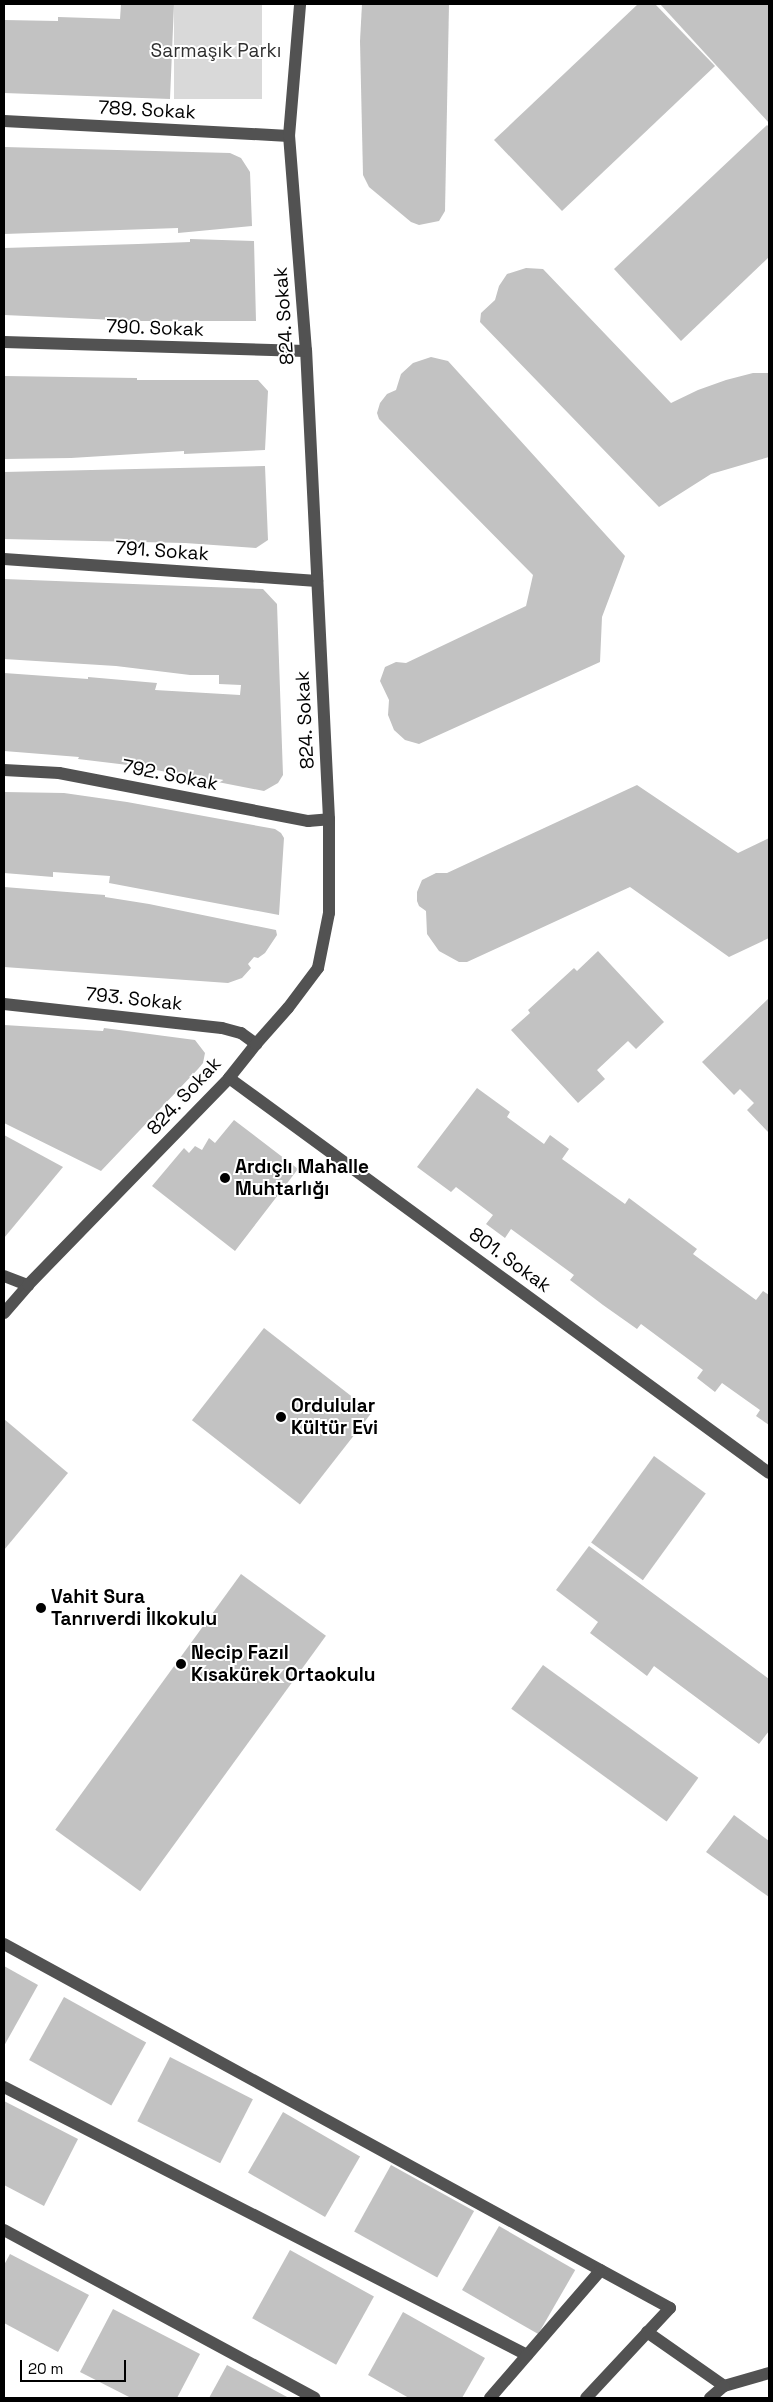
<!DOCTYPE html>
<meta charset="utf-8">
<style>
body{margin:0}
#map{position:relative;width:773px;height:2402px;overflow:hidden;background:#fff;font-family:"Space Grotesk",sans-serif}
div>[style]{position:absolute}
.green>*{inset:0;background:#d9d9d9;transform-origin:0 0}
.building>*{inset:0;background:#c2c2c2;transform-origin:0 0}
.minor>*{height:12px;margin:-6px;padding:0 6px;transform-origin:6px;border-radius:6px;background:#525252}
.dots>*{width:14px;height:14px;translate:-50% -50%;box-sizing:border-box;border:2px solid #fff;border-radius:50%}
span{translate:-50% -50%;white-space:nowrap;text-align:center;line-height:1.15;-webkit-text-stroke:4px #fff;paint-order:stroke}
.park-label{font-size:19px;color:#303030}
.street-label{font-size:19px;color:#000}
.poi-label{font-size:19px;color:#000;font-weight:700}
.left{translate:0 -50%;text-align:left}
.frame{position:absolute;inset:0;border:5px solid #000;pointer-events:none}
.scale{position:absolute;left:20px;top:2360px;width:106px;height:22px;box-sizing:border-box;border:2px solid #000;border-top:0;padding-left:6px;font-size:15px;line-height:18px;white-space:nowrap;color:#000;-webkit-text-stroke:4px #fff;paint-order:stroke}
</style>
<div id="map">
<div class="green">
<i style="left:174px;top:4px;width:88px;height:95px"></i>
</div>
<div class="building">
<i style="clip-path:polygon(121px 4px,174px 4px,170px 99px,4px 93px,4px 20px,58px 21px,58px 17px,120px 19px)"></i>
<i style="clip-path:polygon(362px 4px,449px 4px,445px 211px,439px 221px,419px 225px,411px 222px,369px 187px,363px 175px,360px 41px)"></i>
<i style="clip-path:polygon(638px 4px,655px 4px,715px 66px,562px 211px,494px 140px)"></i>
<i style="clip-path:polygon(660px 4px,769px 4px,769px 123px)"></i>
<i style="clip-path:polygon(767px 125px,769px 127px,769px 257px,681px 341px,614px 269px)"></i>
<i style="clip-path:polygon(4px 147px,230px 153px,241px 158px,250px 172px,252px 226px,178px 233px,178px 228px,4px 234px)"></i>
<i style="clip-path:polygon(190px 239px,254px 241px,256px 321px,138px 321px,4px 315px,4px 248px,138px 244px,190px 242px)"></i>
<i style="clip-path:polygon(526px 268px,543px 269px,671px 403px,698px 390px,726px 380px,753px 373px,769px 373px,769px 457px,711px 474px,659px 507px,480px 322px,481px 313px,495px 300px,499px 286px,507px 274px)"></i>
<i style="clip-path:polygon(431px 357px,448px 361px,625px 556px,602px 617px,600px 662px,419px 744px,405px 740px,394px 730px,388px 715px,389px 700px,380px 681px,385px 667px,396px 662px,406px 663px,526px 606px,533px 575px,379px 419px,377px 413px,380px 403px,387px 394px,396px 390px,401px 374px,413px 363px)"></i>
<i style="clip-path:polygon(4px 376px,137px 378px,137px 380px,258px 380px,268px 391px,265px 450px,184px 454px,184px 451px,71px 458px,4px 459px)"></i>
<i style="clip-path:polygon(265px 466px,268px 540px,256px 548px,185px 543px,4px 539px,4px 472px)"></i>
<i style="clip-path:polygon(4px 579px,263px 589px,277px 604px,283px 775px,278px 783px,264px 791px,136px 766px,78px 759px,79px 757px,4px 751px,4px 673px,88px 679px,88px 677px,157px 683px,155px 690px,240px 695px,241px 685px,219px 684px,219px 675px,190px 675px,116px 666px,4px 659px)"></i>
<i style="clip-path:polygon(637px 785px,738px 853px,769px 838px,769px 938px,729px 957px,630px 887px,467px 962px,459px 962px,439px 951px,427px 934px,426px 911px,419px 906px,417px 901px,417px 892px,422px 880px,436px 873px,447px 873px)"></i>
<i style="clip-path:polygon(4px 792px,64px 793px,127px 802px,275px 829px,281px 833px,284px 838px,279px 915px,109px 883px,110px 876px,53px 872px,53px 877px,4px 873px)"></i>
<i style="clip-path:polygon(4px 887px,105px 895px,105px 897px,149px 904px,276px 930px,277px 935px,265px 953px,258px 958px,254px 957px,248px 964px,251px 968px,242px 978px,228px 983px,4px 967px)"></i>
<i style="clip-path:polygon(598px 951px,664px 1022px,636px 1049px,628px 1041px,597px 1070px,605px 1079px,578px 1103px,511px 1030px,530px 1013px,528px 1010px,574px 968px,577px 971px)"></i>
<i style="clip-path:polygon(769px 998px,769px 1133px,747px 1110px,754px 1103px,740px 1089px,734px 1095px,702px 1062px)"></i>
<i style="clip-path:polygon(4px 1025px,103px 1031px,104px 1028px,195px 1040px,205px 1053px,203px 1063px,198px 1069px,101px 1171px,4px 1123px)"></i>
<i style="clip-path:polygon(477px 1088px,510px 1112px,507px 1117px,544px 1144px,550px 1135px,569px 1149px,562px 1159px,625px 1204px,629px 1198px,697px 1249px,693px 1254px,756px 1300px,763px 1291px,769px 1295px,769px 1425px,756px 1416px,760px 1410px,722px 1383px,715px 1392px,697px 1378px,703px 1370px,641px 1324px,637px 1329px,603px 1305px,570px 1280px,574px 1275px,511px 1229px,505px 1238px,486px 1224px,493px 1215px,456px 1187px,451px 1192px,417px 1167px)"></i>
<i style="clip-path:polygon(234px 1120px,298px 1169px,235px 1251px,152px 1186px,184px 1148px,189px 1153px,195px 1146px,202px 1150px,209px 1138px,215px 1143px)"></i>
<i style="clip-path:polygon(4px 1135px,63px 1167px,4px 1238px)"></i>
<i style="left:264px;top:1328px;width:137px;height:117px;rotate:38deg"></i>
<i style="clip-path:polygon(4px 1419px,68px 1473px,4px 1550px)"></i>
<i style="left:654px;top:1456px;width:64px;height:107px;rotate:36deg"></i>
<i style="clip-path:polygon(589px 1546px,769px 1679px,769px 1731px,759px 1744px,654px 1666px,647px 1676px,590px 1633px,598px 1622px,556px 1590px)"></i>
<i style="left:241px;top:1574px;width:105px;height:316px;rotate:36deg"></i>
<i style="left:543px;top:1665px;width:192px;height:54px;rotate:36deg"></i>
<i style="clip-path:polygon(734px 1815px,769px 1841px,769px 1897px,706px 1852px)"></i>
<i style="clip-path:polygon(4px 1966px,38px 1985px,4px 2046px)"></i>
<i style="left:64px;top:1997px;width:94px;height:72px;rotate:29deg"></i>
<i style="left:170px;top:2057px;width:93px;height:72px;rotate:27deg"></i>
<i style="clip-path:polygon(4px 2101px,78px 2139px,44px 2206px,4px 2185px)"></i>
<i style="left:283px;top:2112px;width:89px;height:70px;rotate:30deg"></i>
<i style="left:391px;top:2165px;width:95px;height:76px;rotate:29deg"></i>
<i style="left:499px;top:2226px;width:88px;height:74px;rotate:30deg"></i>
<i style="left:290px;top:2250px;width:96px;height:78px;rotate:29deg"></i>
<i style="clip-path:polygon(10px 2254px,89px 2295px,58px 2352px,4px 2323px,4px 2265px)"></i>
<i style="clip-path:polygon(113px 2309px,200px 2354px,177px 2398px,131px 2398px,80px 2372px)"></i>
<i style="clip-path:polygon(403px 2312px,485px 2358px,462px 2398px,409px 2398px,368px 2375px)"></i>
<i style="clip-path:polygon(227px 2365px,289px 2398px,209px 2398px)"></i>
</div>
<div class="minor">
<i style="left:4px;top:121px;width:285px;rotate:3deg"></i>
<i style="left:4px;top:342px;width:302px;rotate:1.7deg"></i>
<i style="left:4px;top:559px;width:314px;rotate:4deg"></i>
<i style="left:4px;top:770px;width:55px;rotate:3.1deg"></i>
<i style="left:59px;top:773px;width:254px;rotate:10.9deg"></i>
<i style="left:308px;top:821px;width:21px;rotate:-5deg"></i>
<i style="left:4px;top:1004px;width:219px;rotate:6.3deg"></i>
<i style="left:222px;top:1028px;width:20px;rotate:15deg"></i>
<i style="left:241px;top:1033px;width:19px;rotate:36deg"></i>
<i style="left:229px;top:1078px;width:669px;rotate:36.18deg"></i>
<i style="left:4px;top:1276px;width:26px;rotate:21deg"></i>
<i style="left:4px;top:1313px;width:37px;rotate:-49deg"></i>
<i style="left:28px;top:1285px;width:289px;rotate:-45.8deg"></i>
<i style="left:229px;top:1078px;width:43px;rotate:-51.5deg"></i>
<i style="left:256px;top:1044px;width:48px;rotate:-48.4deg"></i>
<i style="left:288px;top:1008px;width:50px;rotate:-53.1deg"></i>
<i style="left:318px;top:968px;width:56px;rotate:-78.7deg"></i>
<i style="left:329px;top:913px;width:94px;rotate:-90deg"></i>
<i style="left:329px;top:819px;width:469px;rotate:-92.8deg"></i>
<i style="left:306px;top:351px;width:216px;rotate:-94.5deg"></i>
<i style="left:289px;top:136px;width:132px;rotate:-85.2deg"></i>
<i style="left:4px;top:1944px;width:759px;rotate:28.66deg"></i>
<i style="left:670px;top:2308px;width:123px;rotate:133deg"></i>
<i style="left:4px;top:2087px;width:588px;rotate:27.13deg"></i>
<i style="left:4px;top:2230px;width:353px;rotate:28.4deg"></i>
<i style="left:647px;top:2332px;width:94px;rotate:35deg"></i>
<i style="left:724px;top:2386px;width:47px;rotate:-16.1deg"></i>
<i style="left:490px;top:2398px;width:169px;rotate:-49.1deg"></i>
<i style="left:710px;top:2398px;width:18px;rotate:-41deg"></i>
</div>
<div class="dots">
<i style="left:225px;top:1178px;background:#000"></i>
<i style="left:281px;top:1417px;background:#000"></i>
<i style="left:41px;top:1608px;background:#000"></i>
<i style="left:181px;top:1664px;background:#000"></i>
</div>
<div class="park-label">
<span style="left:216px;top:51px">Sarmaşık Parkı</span>
</div>
<div class="street-label">
<span style="left:147px;top:110px;rotate:3deg">789. Sokak</span>
<span style="left:284px;top:316px;rotate:-94deg">824. Sokak</span>
<span style="left:155px;top:328px;rotate:2deg">790. Sokak</span>
<span style="left:162px;top:551px;rotate:4deg">791. Sokak</span>
<span style="left:305px;top:720px;rotate:-93deg">824. Sokak</span>
<span style="left:170px;top:775px;rotate:11deg">792. Sokak</span>
<span style="left:134px;top:999px;rotate:6deg">793. Sokak</span>
<span style="left:184px;top:1096px;rotate:-47deg">824. Sokak</span>
<span style="left:510px;top:1260px;rotate:36deg">801. Sokak</span>
</div>
<div class="poi-label">
<span class="left" style="left:235px;top:1178px">Ardıçlı Mahalle<br>Muhtarlığı</span>
<span class="left" style="left:291px;top:1417px">Ordulular<br>Kültür Evi</span>
<span class="left" style="left:51px;top:1608px">Vahit Sura<br>Tanrıverdi İlkokulu</span>
<span class="left" style="left:191px;top:1664px">Necip Fazıl<br>Kısakürek Ortaokulu</span>
</div>
<div class="frame"></div>
<div class="scale">20 m</div>
</div>
